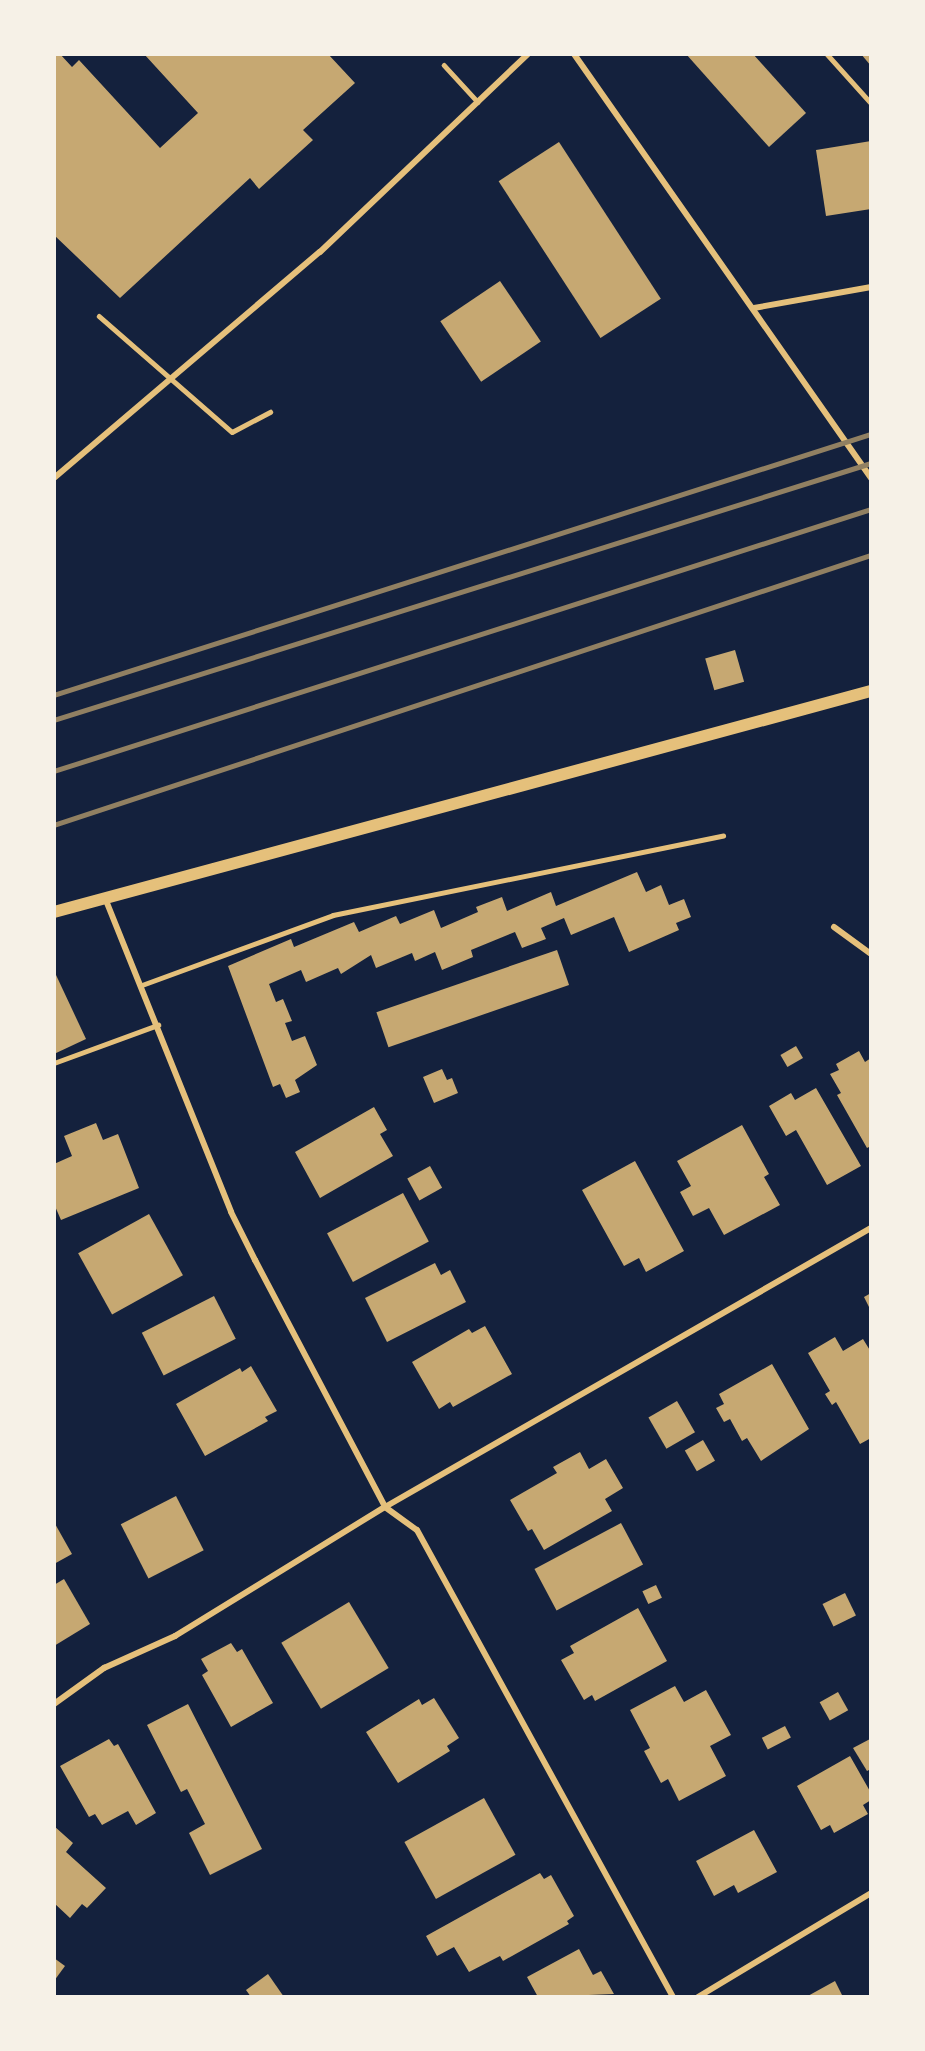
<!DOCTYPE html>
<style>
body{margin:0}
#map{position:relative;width:925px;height:2051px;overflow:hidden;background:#14213d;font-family:"Golos Text",sans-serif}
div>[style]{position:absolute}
.building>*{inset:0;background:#c6a872;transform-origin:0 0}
.service>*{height:4.5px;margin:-2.25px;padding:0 2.25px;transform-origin:2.25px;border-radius:2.25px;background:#e5c07b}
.minor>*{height:6px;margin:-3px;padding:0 3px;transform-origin:3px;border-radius:3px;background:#e5c07b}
.secondary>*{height:12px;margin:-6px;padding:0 6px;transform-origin:6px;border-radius:6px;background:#e5c07b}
.rail>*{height:4.5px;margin:-2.25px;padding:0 2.25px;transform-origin:2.25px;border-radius:2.25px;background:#918062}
span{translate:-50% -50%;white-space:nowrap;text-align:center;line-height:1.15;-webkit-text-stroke:6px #f6f1e7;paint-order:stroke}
.frame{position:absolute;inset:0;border:56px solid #f6f1e7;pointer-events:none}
</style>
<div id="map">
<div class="building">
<i style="clip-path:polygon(54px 54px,60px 54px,72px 67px,79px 60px,160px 148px,198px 113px,144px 54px,328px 54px,355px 83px,303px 130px,313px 140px,259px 189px,250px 178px,120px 298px,54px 235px)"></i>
<i style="clip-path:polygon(686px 54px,753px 54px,806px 113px,769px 147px)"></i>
<i style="clip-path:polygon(861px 54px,871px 54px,871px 66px)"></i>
<i style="clip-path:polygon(871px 141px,871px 209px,826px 216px,816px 150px)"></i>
<i style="left:559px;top:142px;width:187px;height:72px;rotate:57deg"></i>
<i style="left:500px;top:281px;width:73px;height:72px;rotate:56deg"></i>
<i style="left:735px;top:650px;width:33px;height:31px;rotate:74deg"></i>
<i style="clip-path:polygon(637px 872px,646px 892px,661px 885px,669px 905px,684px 899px,691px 917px,676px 923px,679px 930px,629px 952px,614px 917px,571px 935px,564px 918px,541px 928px,546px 939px,522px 948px,515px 932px,471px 950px,473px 957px,442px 970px,435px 952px,415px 961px,412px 953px,376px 968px,371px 955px,341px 974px,338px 968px,306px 982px,301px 970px,269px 984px,276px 1002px,283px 999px,292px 1021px,285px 1023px,292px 1041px,305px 1036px,317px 1065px,295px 1080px,300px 1092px,286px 1098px,280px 1084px,273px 1087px,228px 966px,291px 939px,294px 947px,354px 922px,359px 932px,396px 916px,400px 924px,434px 910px,441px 928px,478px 912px,476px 907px,502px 897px,507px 911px,551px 892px,556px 906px)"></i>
<i style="left:557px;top:950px;width:37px;height:191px;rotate:71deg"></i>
<i style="clip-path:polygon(56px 975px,86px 1039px,54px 1054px,54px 976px)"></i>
<i style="left:796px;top:1046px;width:14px;height:18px;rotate:60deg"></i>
<i style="clip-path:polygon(859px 1051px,865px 1062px,871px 1058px,871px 1146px,867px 1148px,837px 1095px,841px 1093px,830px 1074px,839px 1070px,836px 1064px)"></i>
<i style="clip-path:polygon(442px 1069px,447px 1080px,452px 1078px,458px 1093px,434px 1103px,423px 1077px)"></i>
<i style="clip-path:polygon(816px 1088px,861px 1166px,827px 1185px,796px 1130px,786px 1136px,769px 1106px,791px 1093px,795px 1100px)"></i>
<i style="clip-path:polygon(374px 1107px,387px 1130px,380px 1134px,393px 1156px,320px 1198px,295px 1152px)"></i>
<i style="clip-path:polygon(96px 1123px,103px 1140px,118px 1134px,139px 1188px,61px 1220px,54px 1204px,54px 1164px,72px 1156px,64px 1136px)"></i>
<i style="clip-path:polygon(742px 1125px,769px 1174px,764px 1177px,780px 1205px,724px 1235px,709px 1208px,693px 1216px,680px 1192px,691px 1186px,677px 1161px)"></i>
<i style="clip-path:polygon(635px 1161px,684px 1251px,646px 1272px,639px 1258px,624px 1266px,582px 1190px)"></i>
<i style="left:430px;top:1166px;width:25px;height:26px;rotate:61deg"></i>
<i style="left:403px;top:1193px;width:55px;height:86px;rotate:62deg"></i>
<i style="left:149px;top:1214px;width:70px;height:81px;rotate:61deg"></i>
<i style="clip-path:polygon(435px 1263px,441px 1275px,450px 1270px,466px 1302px,387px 1342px,365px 1298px)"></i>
<i style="clip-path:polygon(871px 1293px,871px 1311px,864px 1297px)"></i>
<i style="left:214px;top:1296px;width:48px;height:81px;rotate:63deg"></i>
<i style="clip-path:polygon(485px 1326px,512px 1374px,453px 1407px,450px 1402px,439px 1409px,412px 1362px,469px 1329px,472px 1333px)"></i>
<i style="clip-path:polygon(835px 1337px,843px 1351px,863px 1339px,871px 1352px,871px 1438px,860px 1444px,836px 1402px,832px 1405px,825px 1394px,830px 1391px,808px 1353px)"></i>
<i style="clip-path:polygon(772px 1364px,809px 1429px,761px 1461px,747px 1438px,742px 1441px,730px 1419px,724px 1422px,716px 1408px,724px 1404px,719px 1394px)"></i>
<i style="clip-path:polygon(251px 1366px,277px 1411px,265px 1417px,268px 1421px,205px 1456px,176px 1404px,240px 1368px,242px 1372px)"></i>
<i style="left:677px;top:1401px;width:36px;height:33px;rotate:60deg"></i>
<i style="left:703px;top:1440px;width:24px;height:21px;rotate:60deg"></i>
<i style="clip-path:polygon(580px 1452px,589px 1469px,606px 1459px,623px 1488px,605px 1499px,612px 1511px,544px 1550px,532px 1529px,528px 1531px,510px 1500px,557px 1473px,553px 1467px)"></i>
<i style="left:176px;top:1496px;width:61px;height:62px;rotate:63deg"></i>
<i style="clip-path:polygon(54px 1522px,72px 1554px,54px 1564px)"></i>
<i style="left:621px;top:1523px;width:47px;height:98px;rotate:62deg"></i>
<i style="clip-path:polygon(64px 1579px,90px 1624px,54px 1646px,54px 1585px)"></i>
<i style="left:656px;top:1585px;width:14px;height:15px;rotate:65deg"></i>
<i style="left:845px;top:1593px;width:25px;height:25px;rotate:64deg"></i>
<i style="left:349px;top:1602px;width:77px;height:79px;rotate:59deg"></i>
<i style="clip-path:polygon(638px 1608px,667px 1661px,595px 1701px,592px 1695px,584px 1700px,561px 1660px,574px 1653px,570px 1646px)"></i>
<i style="clip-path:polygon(231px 1643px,237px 1652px,242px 1649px,273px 1703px,231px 1727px,202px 1675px,208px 1671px,201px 1659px)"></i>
<i style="clip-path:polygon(675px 1686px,684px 1702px,706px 1690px,731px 1735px,710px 1746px,726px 1776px,679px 1801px,668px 1779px,661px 1783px,644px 1751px,650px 1748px,630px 1710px)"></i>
<i style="left:838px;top:1692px;width:21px;height:21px;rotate:61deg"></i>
<i style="clip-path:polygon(434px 1698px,459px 1738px,447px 1746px,450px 1751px,398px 1783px,366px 1732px,419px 1699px,422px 1705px)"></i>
<i style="clip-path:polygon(188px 1704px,262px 1849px,210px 1875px,189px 1833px,205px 1824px,187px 1789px,181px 1792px,147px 1725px)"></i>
<i style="left:785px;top:1726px;width:13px;height:26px;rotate:63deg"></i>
<i style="clip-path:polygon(109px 1739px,114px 1746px,118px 1744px,156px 1813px,136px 1825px,128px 1811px,102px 1825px,95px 1814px,89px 1817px,60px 1766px)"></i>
<i style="clip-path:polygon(870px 1739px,871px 1769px,867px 1771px,853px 1748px)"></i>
<i style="clip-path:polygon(850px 1756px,871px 1793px,871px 1800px,863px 1805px,868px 1814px,834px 1833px,830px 1825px,821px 1830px,797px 1786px)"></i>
<i style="left:484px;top:1798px;width:65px;height:91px;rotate:61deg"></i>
<i style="clip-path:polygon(54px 1826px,73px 1843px,66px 1852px,106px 1888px,87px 1908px,82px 1904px,70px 1918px,54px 1903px)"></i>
<i style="clip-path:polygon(754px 1830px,777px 1872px,738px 1893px,734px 1885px,714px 1896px,696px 1861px)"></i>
<i style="clip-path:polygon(540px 1873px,544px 1879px,551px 1875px,574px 1916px,567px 1921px,569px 1924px,503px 1961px,500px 1956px,469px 1972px,454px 1947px,437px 1956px,426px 1936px)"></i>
<i style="clip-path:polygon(579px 1949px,593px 1975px,601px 1971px,614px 1994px,538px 1997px,527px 1977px)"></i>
<i style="clip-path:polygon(54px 1958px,65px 1966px,54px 1981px)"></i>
<i style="clip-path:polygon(268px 1974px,284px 1997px,251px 1997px,246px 1990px)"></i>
<i style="clip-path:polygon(835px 1981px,843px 1997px,806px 1997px)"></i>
</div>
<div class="service">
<i style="left:827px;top:54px;width:66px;rotate:48.1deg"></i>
<i style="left:444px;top:65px;width:50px;rotate:47.4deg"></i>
<i style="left:99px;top:316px;width:176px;rotate:41.1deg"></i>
<i style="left:232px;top:432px;width:43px;rotate:-27.8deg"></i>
<i style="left:142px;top:985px;width:203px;rotate:-20.1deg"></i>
<i style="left:333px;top:915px;width:398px;rotate:-11.5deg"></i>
<i style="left:54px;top:1063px;width:111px;rotate:-20.1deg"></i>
</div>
<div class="minor">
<i style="left:574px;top:54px;width:518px;rotate:54.99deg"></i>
<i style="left:754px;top:308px;width:119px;rotate:-10.2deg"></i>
<i style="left:54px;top:478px;width:349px;rotate:-40.4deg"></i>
<i style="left:320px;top:252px;width:287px;rotate:-43.6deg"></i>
<i style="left:105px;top:898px;width:338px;rotate:68.1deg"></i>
<i style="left:231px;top:1212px;width:54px;rotate:63.4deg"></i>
<i style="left:255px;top:1260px;width:279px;rotate:62.2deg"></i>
<i style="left:385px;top:1507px;width:39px;rotate:36deg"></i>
<i style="left:417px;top:1530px;width:533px;rotate:61.27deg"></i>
<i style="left:834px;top:927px;width:46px;rotate:36.1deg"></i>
<i style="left:54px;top:1704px;width:62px;rotate:-35.8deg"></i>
<i style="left:104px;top:1668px;width:78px;rotate:-24.3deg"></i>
<i style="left:175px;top:1636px;width:246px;rotate:-31.6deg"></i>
<i style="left:385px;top:1507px;width:560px;rotate:-29.86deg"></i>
<i style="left:698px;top:1997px;width:202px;rotate:-31deg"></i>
</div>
<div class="secondary">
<i style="left:54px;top:912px;width:846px;rotate:-15.14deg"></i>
</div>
<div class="rail">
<i style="left:54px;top:695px;width:858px;rotate:-17.72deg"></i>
<i style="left:54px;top:720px;width:856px;rotate:-17.46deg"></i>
<i style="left:54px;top:771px;width:858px;rotate:-17.78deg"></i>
<i style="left:54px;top:825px;width:860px;rotate:-18.29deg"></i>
</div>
<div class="frame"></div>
</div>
